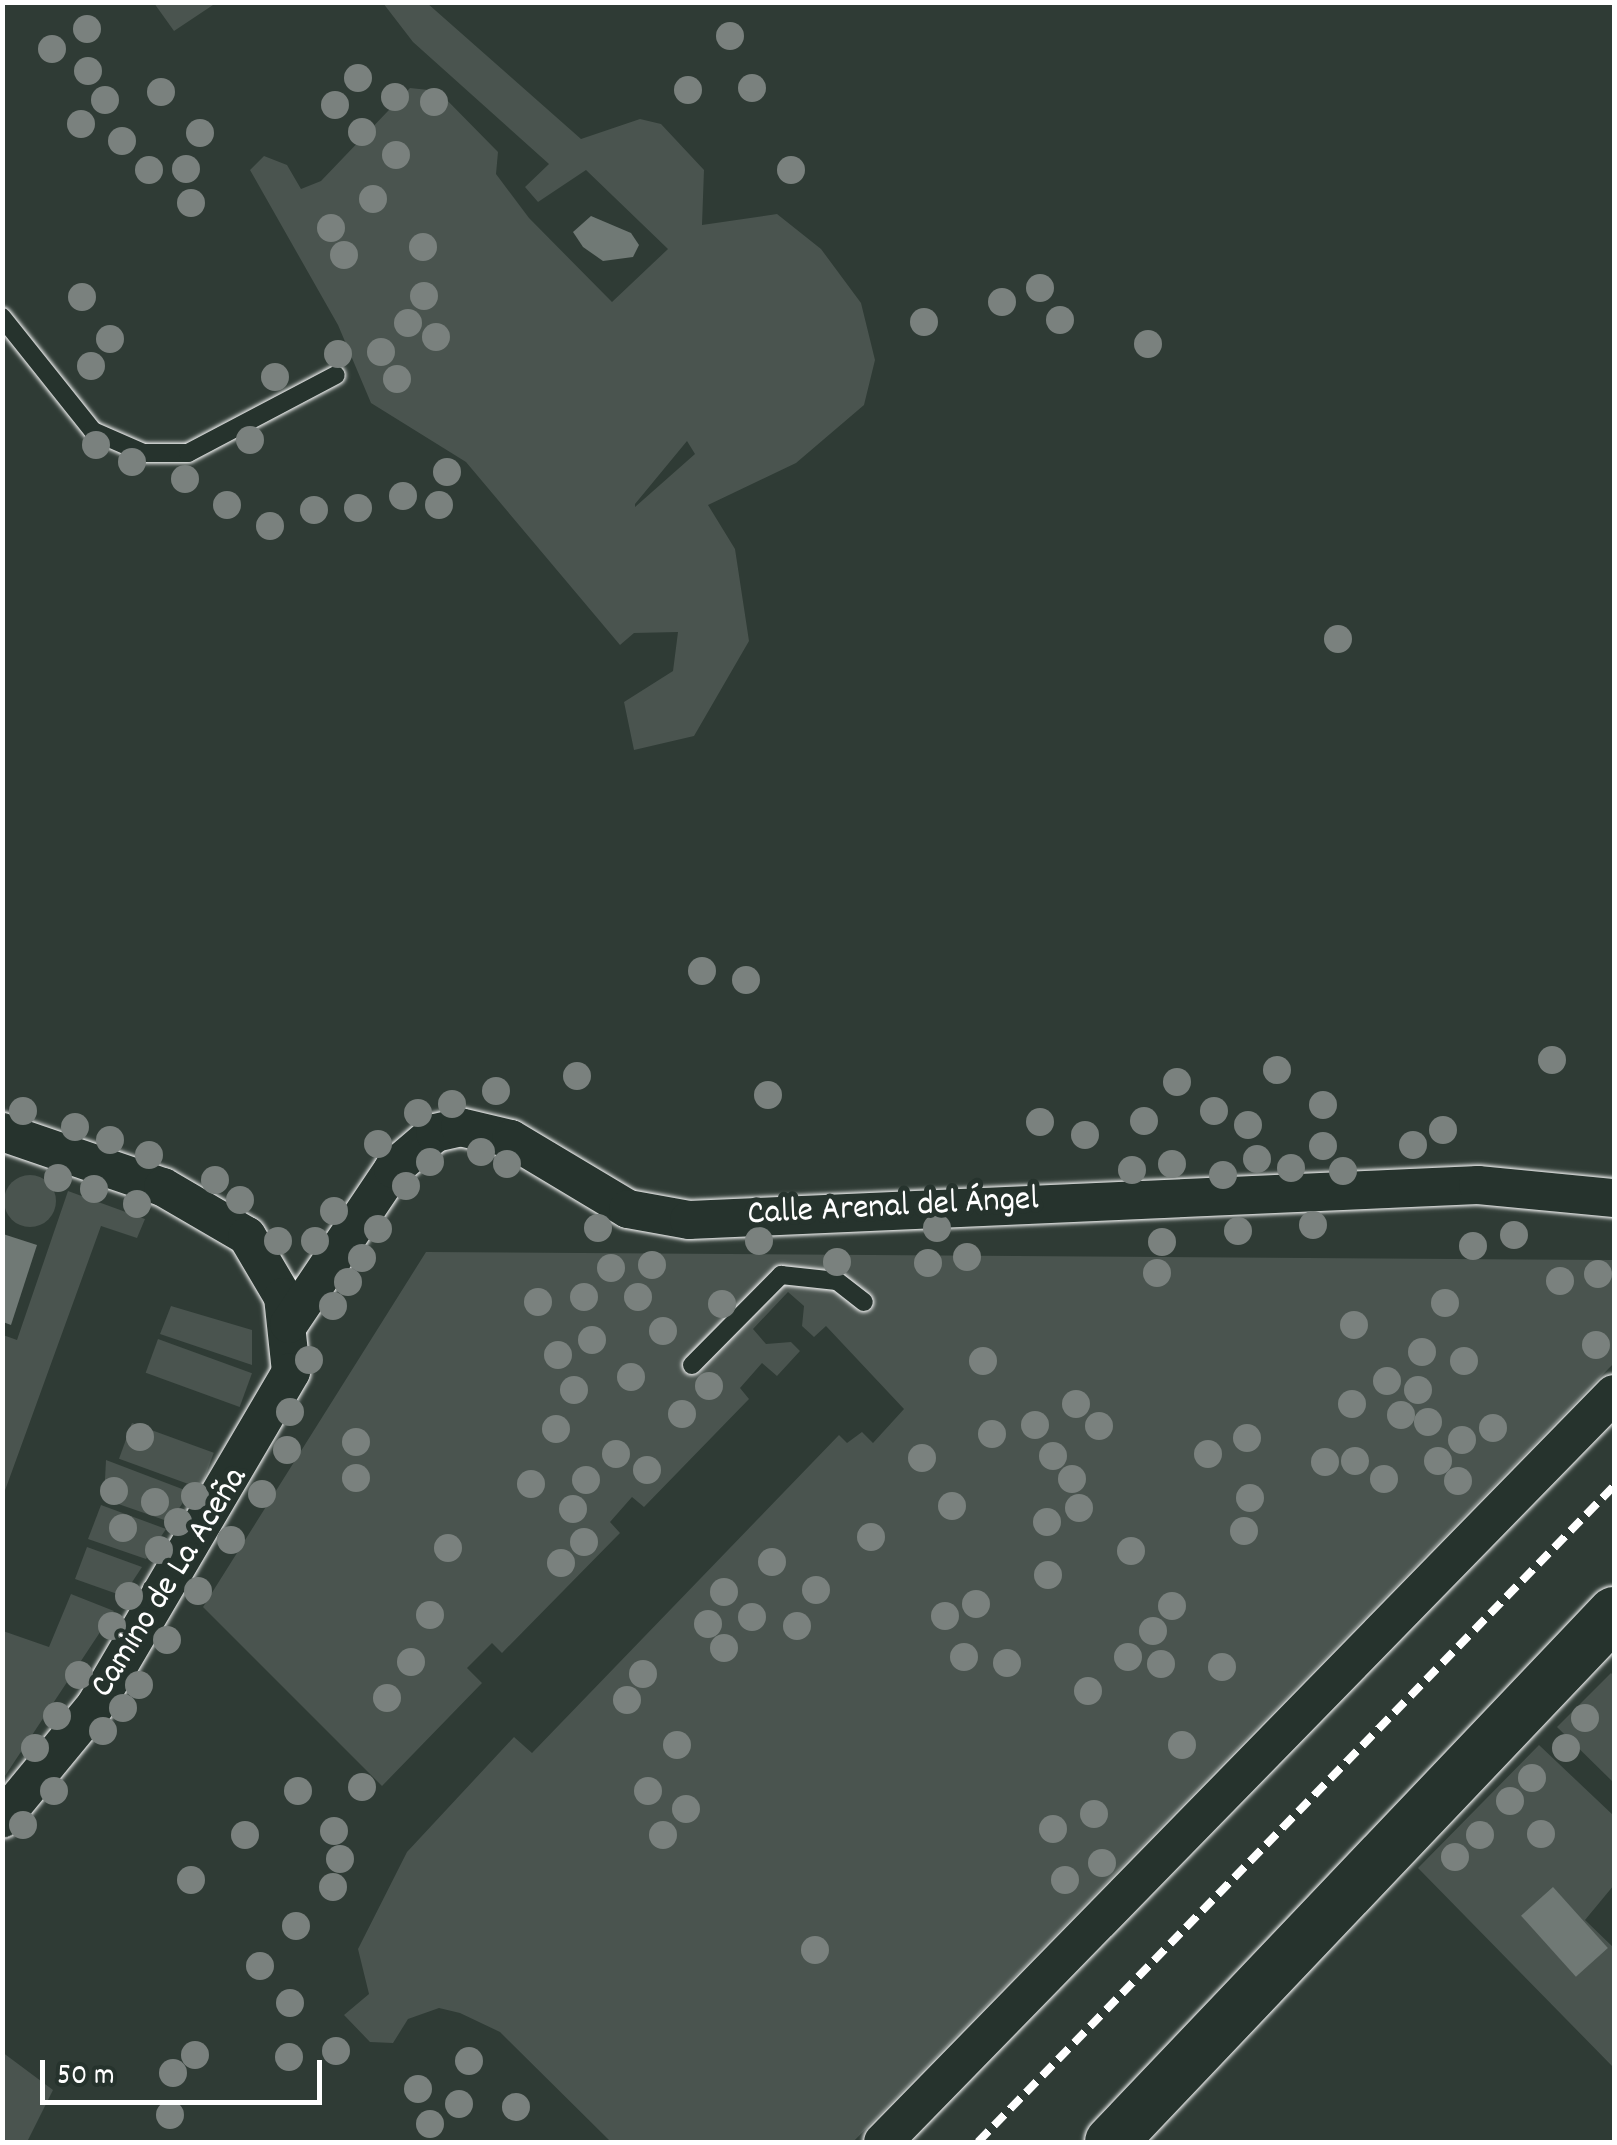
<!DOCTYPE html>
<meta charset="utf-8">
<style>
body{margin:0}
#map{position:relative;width:1617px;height:2145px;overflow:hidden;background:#2f3b35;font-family:Dekko,sans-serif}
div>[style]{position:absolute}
.green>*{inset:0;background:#4a544f;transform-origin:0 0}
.round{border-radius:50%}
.water>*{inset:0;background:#707975;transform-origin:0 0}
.roads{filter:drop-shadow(0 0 2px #fff) drop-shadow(0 0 2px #fff)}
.lane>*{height:18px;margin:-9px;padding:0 9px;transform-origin:9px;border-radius:9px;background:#26332d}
.street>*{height:38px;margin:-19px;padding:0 19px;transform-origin:19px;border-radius:19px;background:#26332d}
.secondary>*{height:52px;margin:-26px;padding:0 26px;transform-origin:26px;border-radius:26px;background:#26332d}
.rail>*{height:8px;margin-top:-4px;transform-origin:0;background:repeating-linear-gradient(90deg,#fff 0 15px,transparent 0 23px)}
.trees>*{width:28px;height:28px;margin:-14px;border-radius:50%;background:#7a817e}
span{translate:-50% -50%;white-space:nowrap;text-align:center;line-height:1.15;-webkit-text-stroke:10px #26332d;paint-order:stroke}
.street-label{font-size:35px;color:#fff}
.frame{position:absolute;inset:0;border:5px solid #fff;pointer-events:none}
.scale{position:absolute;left:40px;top:2060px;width:282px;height:45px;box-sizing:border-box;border:5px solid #fff;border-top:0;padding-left:12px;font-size:30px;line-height:35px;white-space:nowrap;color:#fff;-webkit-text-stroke:8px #26332d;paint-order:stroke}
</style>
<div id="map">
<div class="green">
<i style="clip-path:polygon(154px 3px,216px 3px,174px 31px)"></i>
<i style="clip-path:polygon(evenodd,383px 3px,427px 3px,581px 139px,640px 119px,661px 124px,704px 170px,702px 225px,777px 214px,821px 249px,861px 303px,875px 360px,864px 405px,796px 463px,708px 505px,735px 549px,749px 641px,694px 736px,634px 750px,624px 702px,673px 671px,678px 632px,634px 633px,620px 645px,466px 462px,371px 403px,338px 325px,250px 170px,264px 156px,287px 165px,301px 189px,321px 181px,410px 88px,438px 91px,498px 152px,496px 174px,529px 218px,612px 302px,668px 249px,586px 170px,538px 202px,525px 187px,549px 164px,413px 42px,383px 3px,687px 441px,695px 454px,635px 507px,635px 504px,687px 441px)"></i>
<i class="round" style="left:4px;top:1175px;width:52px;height:52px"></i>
<i style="clip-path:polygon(68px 1191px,145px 1219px,137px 1238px,101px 1226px,3px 1496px,3px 1335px,17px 1340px)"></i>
<i style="clip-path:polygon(426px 1252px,1614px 1260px,1614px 1363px,853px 2142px,611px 2142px,500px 2032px,460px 2013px,439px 2008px,408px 2019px,393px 2043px,370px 2042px,344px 2015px,369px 1994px,358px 1949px,407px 1852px,514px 1737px,532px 1753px,839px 1435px,847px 1443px,862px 1432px,873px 1443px,904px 1409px,826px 1326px,814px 1337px,802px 1326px,804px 1306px,788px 1292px,753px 1329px,766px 1344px,791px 1342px,800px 1351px,777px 1376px,762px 1363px,740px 1388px,749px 1399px,644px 1507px,632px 1497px,610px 1522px,620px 1533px,502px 1653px,492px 1643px,467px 1668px,482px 1683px,382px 1786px,203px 1607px)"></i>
<i style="clip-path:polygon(171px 1306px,252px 1330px,252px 1365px,160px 1334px)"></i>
<i style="left:158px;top:1339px;width:100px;height:36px;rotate:20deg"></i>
<i style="left:132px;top:1423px;width:87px;height:38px;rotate:20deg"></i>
<i style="clip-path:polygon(106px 1460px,190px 1492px,170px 1522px,104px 1499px)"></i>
<i style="clip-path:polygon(101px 1505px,166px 1529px,146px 1559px,88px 1539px)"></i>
<i style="clip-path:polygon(87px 1547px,142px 1567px,123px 1596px,75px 1579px)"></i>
<i style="clip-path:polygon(71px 1594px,114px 1611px,3px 1779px,3px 1631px,49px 1647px)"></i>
<i style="clip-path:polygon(1611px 1673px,1614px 1676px,1614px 1783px,1557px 1727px)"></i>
<i style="clip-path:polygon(1539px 1745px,1614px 1816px,1614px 1885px,1585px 1920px,1614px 1948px,1614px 2068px,1418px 1868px)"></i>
<i style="clip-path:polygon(2px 2052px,53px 2090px,27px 2142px,3px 2142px)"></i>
</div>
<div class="water">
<i style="clip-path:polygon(591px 216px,631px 233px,639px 245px,633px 257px,603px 261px,583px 247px,573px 232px)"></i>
<i style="clip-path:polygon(3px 1234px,37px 1245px,11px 1325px,3px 1322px)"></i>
<i style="left:1553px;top:1887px;width:82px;height:43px;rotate:48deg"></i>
</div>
<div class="roads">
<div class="lane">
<i style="left:2px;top:317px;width:146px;rotate:51.4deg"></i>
<i style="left:93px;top:431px;width:55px;rotate:23.7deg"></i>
<i style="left:143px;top:453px;width:45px"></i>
<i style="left:188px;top:453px;width:167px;rotate:-27.8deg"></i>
<i style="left:692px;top:1365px;width:127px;rotate:-45.3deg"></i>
<i style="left:781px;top:1275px;width:56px;rotate:6.1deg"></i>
<i style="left:837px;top:1281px;width:34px;rotate:38deg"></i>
</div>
<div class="street">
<i style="left:2px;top:1132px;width:170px;rotate:18.9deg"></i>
<i style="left:163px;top:1187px;width:97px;rotate:30.3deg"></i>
<i style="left:247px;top:1236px;width:71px;rotate:59.5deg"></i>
<i style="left:283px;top:1297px;width:75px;rotate:83.9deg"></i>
<i style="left:291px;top:1372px;width:387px;rotate:120.4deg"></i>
<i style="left:95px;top:1706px;width:146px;rotate:129.5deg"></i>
<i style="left:289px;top:1324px;width:187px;rotate:-56.1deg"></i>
<i style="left:393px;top:1169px;width:55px;rotate:-40.6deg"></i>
<i style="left:435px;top:1133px;width:26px;rotate:-13deg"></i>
<i style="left:460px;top:1127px;width:52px;rotate:13.2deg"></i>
<i style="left:511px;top:1139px;width:136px;rotate:30.9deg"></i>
<i style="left:628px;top:1209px;width:62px;rotate:10.2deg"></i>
<i style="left:689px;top:1220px;width:790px;rotate:-2.54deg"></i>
<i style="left:1478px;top:1185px;width:137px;rotate:5.5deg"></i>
<i style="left:883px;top:2142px;width:1046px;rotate:-45.66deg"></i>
</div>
<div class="secondary">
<i style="left:1111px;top:2142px;width:730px;rotate:-46.44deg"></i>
</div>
</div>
<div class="rail">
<i style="left:978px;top:2142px;width:914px;rotate:-45.89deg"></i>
</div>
<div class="trees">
<i style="left:87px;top:29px"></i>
<i style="left:730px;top:36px"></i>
<i style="left:52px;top:49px"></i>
<i style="left:88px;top:71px"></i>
<i style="left:358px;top:78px"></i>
<i style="left:752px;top:88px"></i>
<i style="left:688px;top:90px"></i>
<i style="left:161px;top:92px"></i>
<i style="left:395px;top:97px"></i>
<i style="left:105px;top:100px"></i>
<i style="left:434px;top:102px"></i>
<i style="left:335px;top:105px"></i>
<i style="left:81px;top:124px"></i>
<i style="left:362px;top:132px"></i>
<i style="left:200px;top:133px"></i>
<i style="left:122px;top:141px"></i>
<i style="left:396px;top:155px"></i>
<i style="left:186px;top:169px"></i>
<i style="left:149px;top:170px"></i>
<i style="left:791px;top:170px"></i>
<i style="left:373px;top:199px"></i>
<i style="left:191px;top:203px"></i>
<i style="left:331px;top:228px"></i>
<i style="left:423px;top:247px"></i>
<i style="left:344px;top:255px"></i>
<i style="left:1040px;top:288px"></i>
<i style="left:424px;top:296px"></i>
<i style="left:82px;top:297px"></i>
<i style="left:1002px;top:302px"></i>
<i style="left:1060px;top:320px"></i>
<i style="left:924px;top:322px"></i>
<i style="left:408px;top:323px"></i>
<i style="left:436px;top:337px"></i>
<i style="left:110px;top:339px"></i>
<i style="left:1148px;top:344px"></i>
<i style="left:381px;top:352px"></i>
<i style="left:338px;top:354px"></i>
<i style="left:91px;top:366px"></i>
<i style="left:275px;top:377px"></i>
<i style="left:397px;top:379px"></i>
<i style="left:250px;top:440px"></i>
<i style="left:96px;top:445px"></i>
<i style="left:132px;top:462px"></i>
<i style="left:447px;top:472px"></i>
<i style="left:185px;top:479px"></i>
<i style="left:403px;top:496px"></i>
<i style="left:227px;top:505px"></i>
<i style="left:439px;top:505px"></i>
<i style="left:358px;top:508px"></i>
<i style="left:314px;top:510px"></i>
<i style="left:270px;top:526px"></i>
<i style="left:1338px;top:639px"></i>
<i style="left:702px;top:971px"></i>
<i style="left:746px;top:980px"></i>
<i style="left:1552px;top:1060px"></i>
<i style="left:1277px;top:1070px"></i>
<i style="left:577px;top:1076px"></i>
<i style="left:1177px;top:1082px"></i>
<i style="left:496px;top:1091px"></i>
<i style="left:768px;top:1095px"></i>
<i style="left:452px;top:1104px"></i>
<i style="left:1323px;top:1105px"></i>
<i style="left:23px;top:1111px"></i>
<i style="left:1214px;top:1111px"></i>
<i style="left:418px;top:1113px"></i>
<i style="left:1144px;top:1121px"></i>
<i style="left:1040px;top:1122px"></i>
<i style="left:1248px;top:1125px"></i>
<i style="left:75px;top:1127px"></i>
<i style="left:1443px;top:1130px"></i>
<i style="left:1085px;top:1135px"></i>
<i style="left:110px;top:1140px"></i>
<i style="left:378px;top:1144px"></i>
<i style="left:1413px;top:1145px"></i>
<i style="left:1323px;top:1146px"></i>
<i style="left:481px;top:1152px"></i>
<i style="left:149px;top:1155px"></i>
<i style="left:1257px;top:1159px"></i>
<i style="left:430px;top:1162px"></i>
<i style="left:507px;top:1164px"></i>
<i style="left:1172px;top:1164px"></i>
<i style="left:1291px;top:1168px"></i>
<i style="left:1132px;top:1170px"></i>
<i style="left:1343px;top:1171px"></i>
<i style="left:1223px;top:1175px"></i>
<i style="left:58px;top:1178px"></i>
<i style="left:215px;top:1180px"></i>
<i style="left:406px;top:1186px"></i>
<i style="left:94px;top:1189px"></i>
<i style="left:240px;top:1200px"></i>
<i style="left:137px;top:1204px"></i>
<i style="left:334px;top:1211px"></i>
<i style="left:1313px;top:1225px"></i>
<i style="left:598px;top:1228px"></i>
<i style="left:937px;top:1228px"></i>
<i style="left:378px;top:1229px"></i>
<i style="left:1238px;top:1231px"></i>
<i style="left:1514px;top:1235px"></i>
<i style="left:278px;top:1241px"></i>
<i style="left:315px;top:1241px"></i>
<i style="left:759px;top:1241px"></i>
<i style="left:1162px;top:1242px"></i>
<i style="left:1473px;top:1246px"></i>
<i style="left:967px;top:1257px"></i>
<i style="left:362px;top:1258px"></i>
<i style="left:837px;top:1262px"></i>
<i style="left:928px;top:1263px"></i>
<i style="left:652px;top:1265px"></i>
<i style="left:611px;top:1268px"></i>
<i style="left:1157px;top:1273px"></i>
<i style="left:1598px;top:1274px"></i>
<i style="left:1560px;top:1281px"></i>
<i style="left:348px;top:1282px"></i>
<i style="left:584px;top:1297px"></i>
<i style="left:638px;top:1297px"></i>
<i style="left:538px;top:1302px"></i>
<i style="left:1445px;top:1303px"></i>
<i style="left:722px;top:1304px"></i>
<i style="left:333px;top:1306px"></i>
<i style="left:1354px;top:1325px"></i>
<i style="left:663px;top:1331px"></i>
<i style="left:592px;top:1340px"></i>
<i style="left:1596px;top:1345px"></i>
<i style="left:1422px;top:1352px"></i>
<i style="left:558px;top:1355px"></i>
<i style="left:309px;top:1360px"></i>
<i style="left:983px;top:1361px"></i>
<i style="left:1464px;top:1361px"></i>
<i style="left:631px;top:1377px"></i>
<i style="left:1387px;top:1381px"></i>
<i style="left:709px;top:1386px"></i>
<i style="left:574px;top:1390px"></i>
<i style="left:1418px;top:1390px"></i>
<i style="left:1076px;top:1404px"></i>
<i style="left:1352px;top:1404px"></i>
<i style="left:290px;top:1412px"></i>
<i style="left:682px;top:1414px"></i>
<i style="left:1401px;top:1415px"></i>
<i style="left:1428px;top:1422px"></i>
<i style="left:1035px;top:1425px"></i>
<i style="left:1099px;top:1426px"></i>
<i style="left:1493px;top:1428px"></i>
<i style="left:556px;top:1429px"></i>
<i style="left:992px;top:1434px"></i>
<i style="left:140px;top:1437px"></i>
<i style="left:1247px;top:1438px"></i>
<i style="left:1462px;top:1440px"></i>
<i style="left:356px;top:1442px"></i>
<i style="left:287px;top:1450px"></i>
<i style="left:616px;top:1454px"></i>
<i style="left:1208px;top:1454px"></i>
<i style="left:1053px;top:1456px"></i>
<i style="left:922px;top:1458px"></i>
<i style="left:1355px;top:1461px"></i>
<i style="left:1438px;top:1461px"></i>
<i style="left:1325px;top:1462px"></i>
<i style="left:647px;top:1470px"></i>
<i style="left:356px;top:1478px"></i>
<i style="left:1072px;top:1479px"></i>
<i style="left:1384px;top:1479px"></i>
<i style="left:586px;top:1480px"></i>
<i style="left:1458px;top:1481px"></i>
<i style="left:531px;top:1484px"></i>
<i style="left:114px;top:1491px"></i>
<i style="left:262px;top:1494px"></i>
<i style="left:195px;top:1496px"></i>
<i style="left:1250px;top:1498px"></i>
<i style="left:155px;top:1502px"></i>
<i style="left:952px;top:1506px"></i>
<i style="left:1079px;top:1508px"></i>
<i style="left:573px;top:1509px"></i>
<i style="left:178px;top:1522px"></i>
<i style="left:1047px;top:1522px"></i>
<i style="left:123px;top:1528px"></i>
<i style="left:1244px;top:1531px"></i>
<i style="left:871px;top:1537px"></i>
<i style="left:231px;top:1540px"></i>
<i style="left:584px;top:1542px"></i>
<i style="left:448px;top:1548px"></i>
<i style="left:159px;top:1550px"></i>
<i style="left:1131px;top:1551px"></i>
<i style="left:772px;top:1562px"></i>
<i style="left:561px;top:1563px"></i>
<i style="left:1048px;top:1575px"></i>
<i style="left:816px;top:1590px"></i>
<i style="left:198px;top:1591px"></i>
<i style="left:724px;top:1592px"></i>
<i style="left:129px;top:1596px"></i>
<i style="left:976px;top:1604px"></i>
<i style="left:1172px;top:1606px"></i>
<i style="left:430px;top:1615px"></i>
<i style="left:945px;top:1616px"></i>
<i style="left:752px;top:1617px"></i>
<i style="left:708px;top:1624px"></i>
<i style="left:112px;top:1626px"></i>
<i style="left:797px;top:1626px"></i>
<i style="left:1153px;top:1631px"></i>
<i style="left:167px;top:1640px"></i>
<i style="left:724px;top:1648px"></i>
<i style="left:964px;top:1657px"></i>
<i style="left:1128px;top:1657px"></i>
<i style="left:411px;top:1662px"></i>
<i style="left:1007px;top:1663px"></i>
<i style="left:1161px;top:1664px"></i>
<i style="left:1222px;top:1667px"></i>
<i style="left:643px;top:1674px"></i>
<i style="left:79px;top:1675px"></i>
<i style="left:139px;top:1685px"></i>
<i style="left:1088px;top:1691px"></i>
<i style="left:387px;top:1698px"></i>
<i style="left:627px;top:1700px"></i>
<i style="left:123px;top:1708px"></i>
<i style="left:57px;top:1716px"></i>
<i style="left:1585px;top:1718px"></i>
<i style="left:103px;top:1731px"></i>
<i style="left:677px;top:1745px"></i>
<i style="left:1182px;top:1745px"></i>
<i style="left:35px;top:1748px"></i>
<i style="left:1566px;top:1748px"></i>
<i style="left:1532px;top:1778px"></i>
<i style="left:362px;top:1787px"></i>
<i style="left:54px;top:1791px"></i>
<i style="left:298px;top:1791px"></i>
<i style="left:648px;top:1791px"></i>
<i style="left:1510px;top:1801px"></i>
<i style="left:686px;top:1809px"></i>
<i style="left:1094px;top:1814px"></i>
<i style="left:23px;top:1825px"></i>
<i style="left:1053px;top:1829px"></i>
<i style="left:334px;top:1831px"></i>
<i style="left:1541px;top:1834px"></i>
<i style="left:245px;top:1835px"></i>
<i style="left:663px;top:1835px"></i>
<i style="left:1480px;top:1835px"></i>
<i style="left:1455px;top:1857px"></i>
<i style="left:340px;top:1859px"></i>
<i style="left:1102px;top:1863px"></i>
<i style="left:191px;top:1880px"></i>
<i style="left:1065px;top:1880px"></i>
<i style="left:333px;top:1887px"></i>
<i style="left:296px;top:1926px"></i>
<i style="left:815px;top:1950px"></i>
<i style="left:260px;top:1966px"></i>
<i style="left:290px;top:2003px"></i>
<i style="left:336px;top:2051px"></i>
<i style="left:195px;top:2055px"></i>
<i style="left:289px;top:2057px"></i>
<i style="left:469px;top:2061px"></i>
<i style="left:173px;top:2073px"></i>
<i style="left:418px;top:2089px"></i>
<i style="left:459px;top:2104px"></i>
<i style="left:516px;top:2107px"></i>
<i style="left:170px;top:2115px"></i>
<i style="left:430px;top:2124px"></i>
</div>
<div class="street-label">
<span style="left:893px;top:1208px;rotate:-3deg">Calle Arenal del Ángel</span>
<span style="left:170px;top:1583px;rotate:-58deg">Camino de La Aceña</span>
</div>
<div class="frame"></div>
<div class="scale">50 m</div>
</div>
